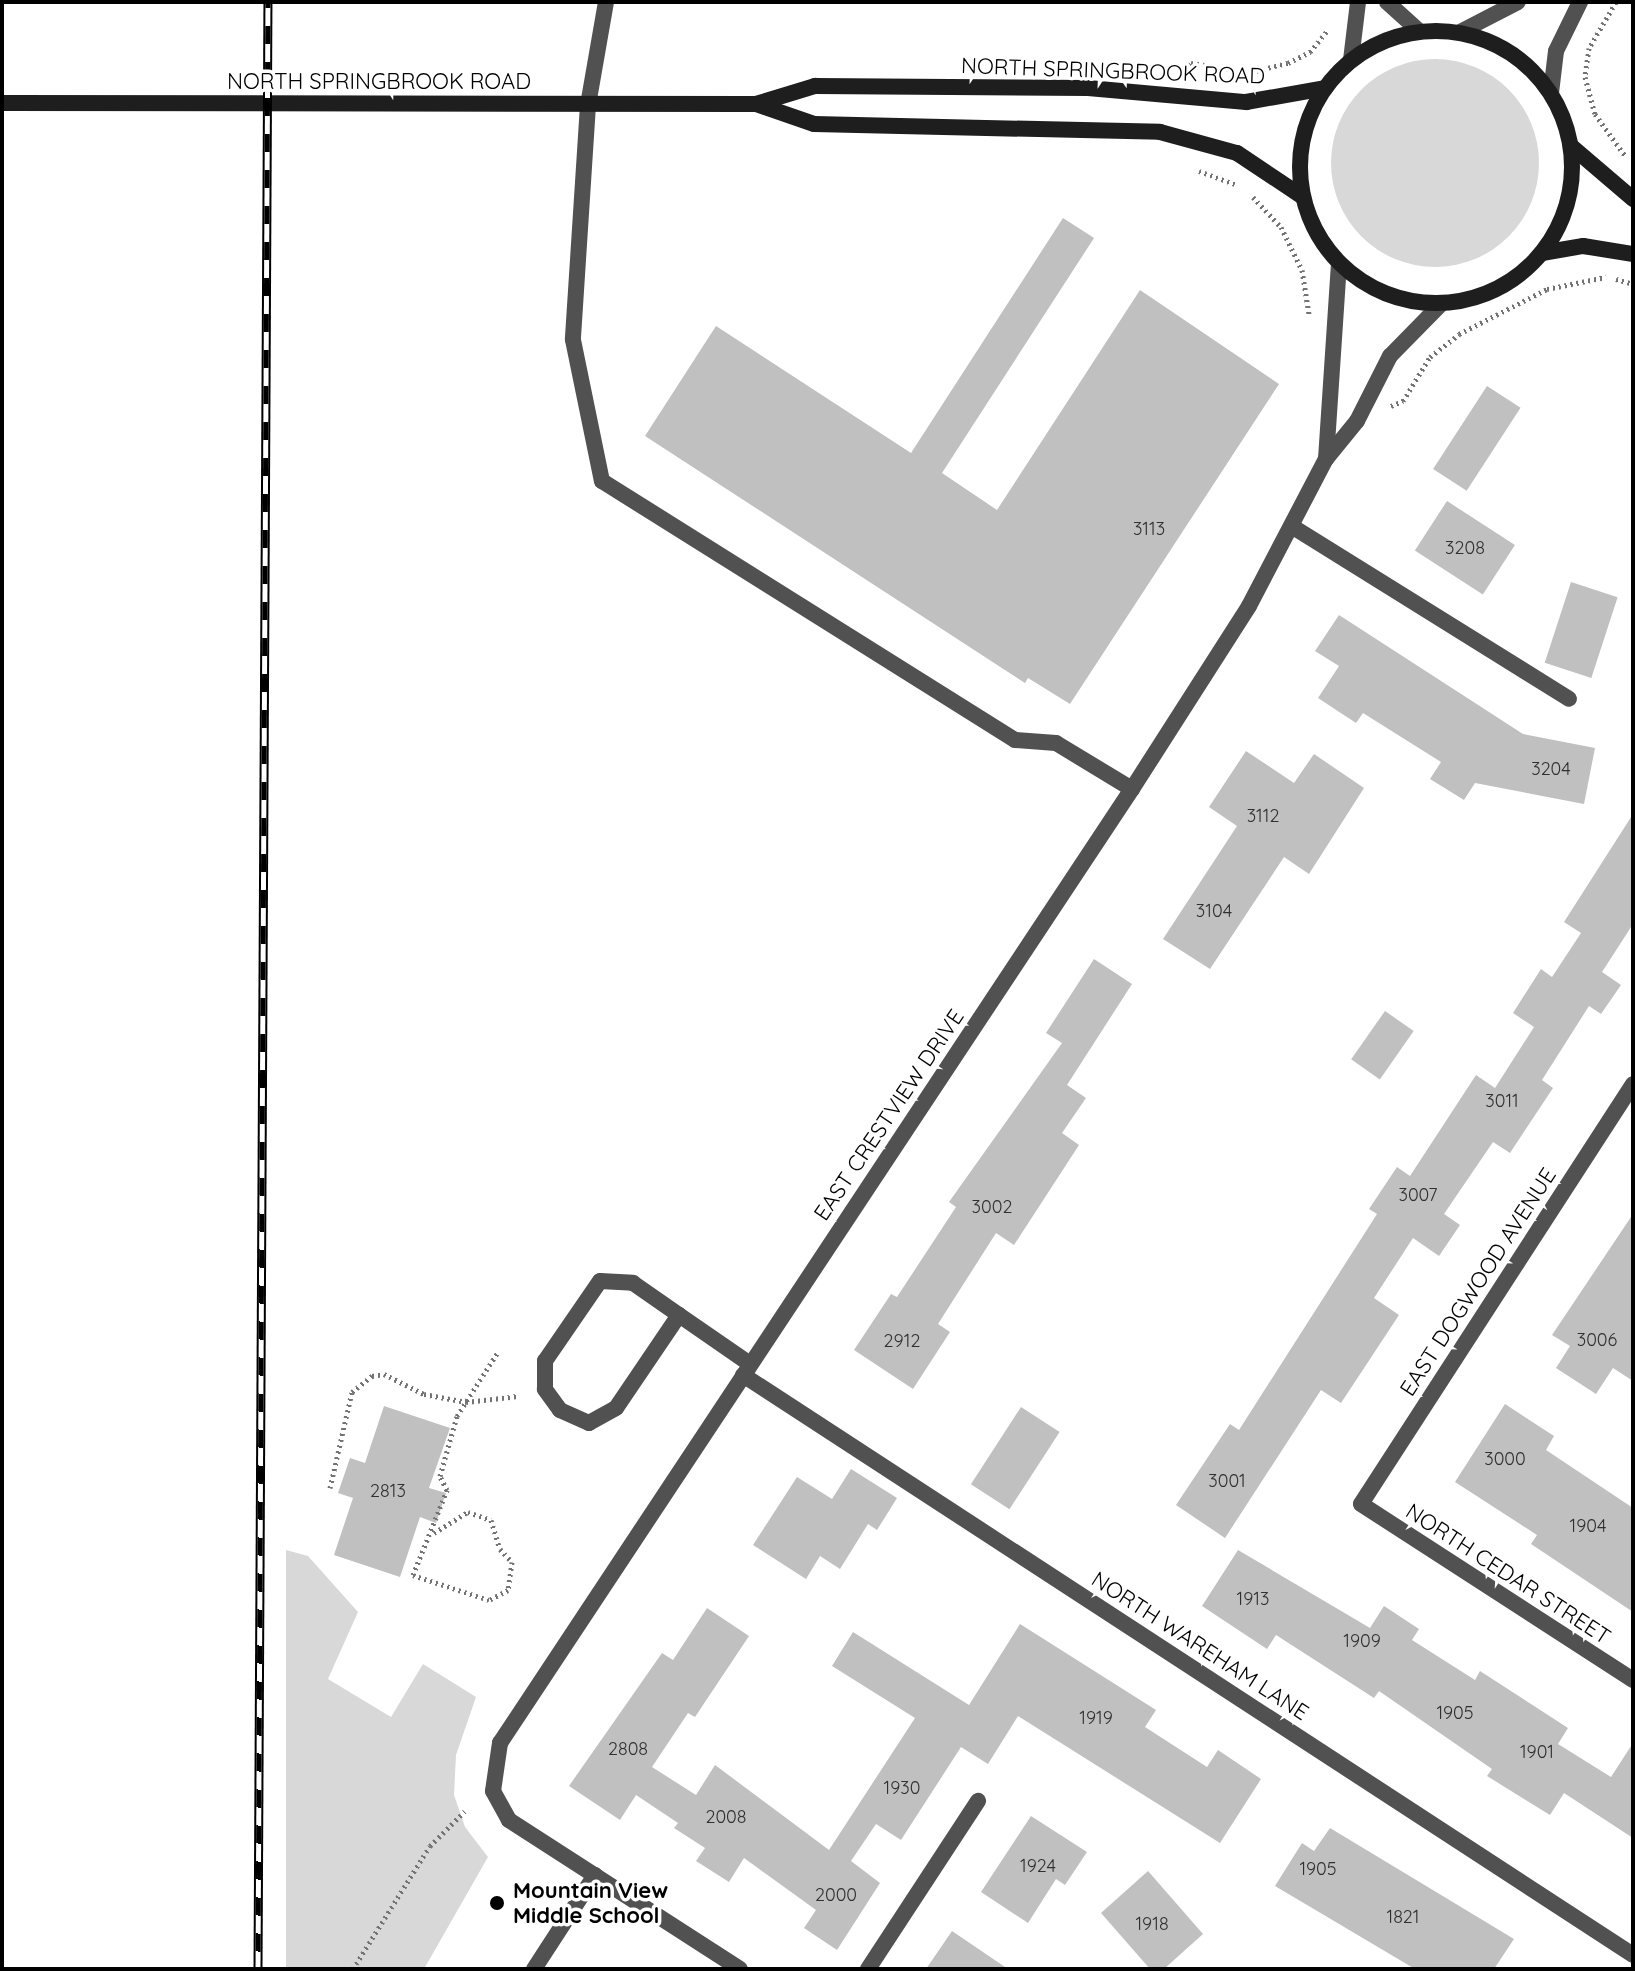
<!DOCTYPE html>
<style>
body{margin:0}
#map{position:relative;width:1635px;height:1971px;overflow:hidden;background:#fff;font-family:Quicksand,sans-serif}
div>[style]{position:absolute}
.green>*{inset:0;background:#d8d8d8}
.round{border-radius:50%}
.building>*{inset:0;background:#c0c0c0;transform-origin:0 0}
.path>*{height:5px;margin-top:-2.5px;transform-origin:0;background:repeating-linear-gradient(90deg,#737373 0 2px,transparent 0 6px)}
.service>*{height:16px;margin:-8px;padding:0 8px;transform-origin:8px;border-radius:8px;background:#515151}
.minor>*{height:16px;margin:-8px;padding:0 8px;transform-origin:8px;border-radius:8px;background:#515151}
.tertiary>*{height:16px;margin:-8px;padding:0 8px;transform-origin:8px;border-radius:8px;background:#515151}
.secondary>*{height:16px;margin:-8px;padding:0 8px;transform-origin:8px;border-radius:8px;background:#1e1e1e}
.secondary>.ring{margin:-8px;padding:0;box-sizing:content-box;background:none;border:16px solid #1e1e1e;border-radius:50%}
.rail>*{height:9px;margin-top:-4.5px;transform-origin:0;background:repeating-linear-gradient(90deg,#fff 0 18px,#000 0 36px);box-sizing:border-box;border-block:2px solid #000}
.dots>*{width:22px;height:22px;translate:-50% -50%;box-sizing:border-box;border:4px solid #fff;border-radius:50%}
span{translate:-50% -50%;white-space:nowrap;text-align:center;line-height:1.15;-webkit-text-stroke:7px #fff;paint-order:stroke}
.number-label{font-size:18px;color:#303030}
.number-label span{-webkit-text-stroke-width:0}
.street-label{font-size:22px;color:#000}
.poi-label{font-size:22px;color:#000;font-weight:700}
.left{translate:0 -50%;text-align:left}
.frame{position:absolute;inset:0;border:4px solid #000;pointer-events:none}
</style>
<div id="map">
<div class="green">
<i class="round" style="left:1331px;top:59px;width:208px;height:208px"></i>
<i style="clip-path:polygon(286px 1550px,308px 1556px,358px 1612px,328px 1679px,391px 1717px,423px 1664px,476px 1697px,456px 1755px,454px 1795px,465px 1827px,488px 1857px,424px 1969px,286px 1969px)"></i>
</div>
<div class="building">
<i style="clip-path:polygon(1063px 218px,1094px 238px,942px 473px,997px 510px,1140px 290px,1279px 384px,1070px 704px,1028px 678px,1025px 683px,645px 436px,716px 326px,911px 453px)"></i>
<i style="left:1487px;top:386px;width:40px;height:99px;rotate:33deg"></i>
<i style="left:1447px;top:501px;width:81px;height:59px;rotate:33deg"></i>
<i style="left:1571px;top:582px;width:49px;height:85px;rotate:18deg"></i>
<i style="clip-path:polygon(1339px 615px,1523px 734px,1595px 748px,1584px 804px,1475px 783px,1464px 800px,1430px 779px,1441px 762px,1363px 713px,1356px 723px,1318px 698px,1339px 666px,1315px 651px)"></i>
<i style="clip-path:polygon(1246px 751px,1294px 783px,1314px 754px,1364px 788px,1309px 874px,1284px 857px,1210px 969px,1163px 939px,1237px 826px,1209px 807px)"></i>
<i style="clip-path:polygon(1633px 814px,1633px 924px,1602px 972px,1621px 985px,1601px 1014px,1589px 1006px,1542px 1080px,1553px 1088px,1510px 1153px,1493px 1142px,1444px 1214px,1460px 1225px,1439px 1256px,1413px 1238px,1374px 1298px,1399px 1315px,1341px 1403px,1321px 1390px,1225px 1538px,1176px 1505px,1230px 1424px,1239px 1430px,1377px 1214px,1369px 1209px,1397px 1167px,1410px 1176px,1476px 1075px,1495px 1088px,1534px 1027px,1513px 1013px,1541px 969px,1552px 977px,1581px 933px,1564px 922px)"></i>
<i style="clip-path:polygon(1094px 959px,1132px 984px,1067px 1085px,1086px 1098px,1062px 1133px,1079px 1145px,1014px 1245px,996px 1233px,938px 1324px,950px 1332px,913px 1389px,854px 1350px,891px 1294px,897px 1297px,956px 1207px,949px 1202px,1062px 1043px,1046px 1033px)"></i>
<i style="left:1385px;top:1011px;width:35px;height:59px;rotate:35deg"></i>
<i style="clip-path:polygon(1633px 1214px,1633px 1381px,1613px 1368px,1596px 1394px,1556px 1368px,1570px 1346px,1552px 1335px)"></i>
<i style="clip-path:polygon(1505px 1404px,1554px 1436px,1546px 1450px,1633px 1508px,1633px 1612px,1531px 1544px,1537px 1535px,1455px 1482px)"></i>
<i style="clip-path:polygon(384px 1406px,450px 1428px,429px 1488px,446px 1493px,436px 1523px,420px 1517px,400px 1577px,334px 1555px,353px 1498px,338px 1493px,350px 1458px,365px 1463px)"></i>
<i style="left:1021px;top:1407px;width:46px;height:92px;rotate:33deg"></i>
<i style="clip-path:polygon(851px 1469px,897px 1498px,877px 1530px,868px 1524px,840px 1569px,820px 1556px,806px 1579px,753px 1545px,797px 1477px,832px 1499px)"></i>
<i style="clip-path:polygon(1238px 1550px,1370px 1628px,1384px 1606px,1419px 1629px,1412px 1640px,1475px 1680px,1480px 1671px,1568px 1728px,1558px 1744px,1611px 1777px,1633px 1743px,1633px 1838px,1564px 1793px,1550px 1815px,1487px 1776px,1492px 1769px,1379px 1691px,1374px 1698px,1276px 1635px,1267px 1649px,1202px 1606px)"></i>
<i style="clip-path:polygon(707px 1608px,749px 1636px,695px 1717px,688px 1713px,652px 1767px,696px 1795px,715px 1765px,829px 1850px,915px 1718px,832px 1666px,853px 1632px,969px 1705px,1020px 1624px,1156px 1710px,1145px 1727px,1207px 1767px,1218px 1750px,1261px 1779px,1220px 1843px,1018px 1716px,988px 1764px,961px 1747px,901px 1840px,876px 1824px,851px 1861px,880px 1883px,837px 1950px,804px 1928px,816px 1910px,744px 1858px,729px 1882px,696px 1861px,705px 1848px,674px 1828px,678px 1823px,636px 1795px,620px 1820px,569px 1786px,662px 1653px,673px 1660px)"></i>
<i style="clip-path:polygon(1031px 1816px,1087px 1852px,1065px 1885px,1056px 1879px,1028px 1923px,981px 1892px)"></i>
<i style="clip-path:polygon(1330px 1828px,1514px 1939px,1494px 1969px,1415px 1969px,1275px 1886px,1302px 1843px,1314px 1851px)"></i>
<i style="clip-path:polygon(1148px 1871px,1203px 1934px,1164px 1969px,1150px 1969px,1101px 1913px)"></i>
<i style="clip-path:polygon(952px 1931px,1008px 1969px,926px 1969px)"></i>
</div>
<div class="path">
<i style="left:1616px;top:2px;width:53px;rotate:120.4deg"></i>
<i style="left:1589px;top:48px;width:29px;rotate:98deg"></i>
<i style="left:1585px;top:77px;width:38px;rotate:75deg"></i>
<i style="left:1595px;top:114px;width:53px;rotate:54.2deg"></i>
<i style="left:1183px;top:75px;width:14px;rotate:-56deg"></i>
<i style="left:1191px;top:63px;width:61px;rotate:8.5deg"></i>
<i style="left:1251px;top:72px;width:38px;rotate:-14deg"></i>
<i style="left:1288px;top:63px;width:25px;rotate:-27deg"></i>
<i style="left:1310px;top:52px;width:28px;rotate:-51deg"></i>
<i style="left:1199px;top:171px;width:38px;rotate:20deg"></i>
<i style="left:1253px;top:197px;width:41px;rotate:47deg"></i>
<i style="left:1281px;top:227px;width:48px;rotate:64deg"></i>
<i style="left:1302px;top:270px;width:45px;rotate:81deg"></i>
<i style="left:1616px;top:279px;width:18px;rotate:16deg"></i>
<i style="left:1391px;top:406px;width:13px;rotate:-23deg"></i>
<i style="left:1403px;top:401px;width:52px;rotate:-58.5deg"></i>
<i style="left:1430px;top:357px;width:37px;rotate:-38deg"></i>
<i style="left:1459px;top:334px;width:99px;rotate:-27.1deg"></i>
<i style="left:1547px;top:289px;width:60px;rotate:-11.5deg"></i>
<i style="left:330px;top:1488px;width:98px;rotate:-77.1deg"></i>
<i style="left:352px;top:1392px;width:26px;rotate:-39deg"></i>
<i style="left:372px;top:1376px;width:12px;rotate:-9deg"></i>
<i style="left:384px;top:1374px;width:45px;rotate:26.6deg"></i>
<i style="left:424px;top:1394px;width:43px;rotate:10.8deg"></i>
<i style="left:466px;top:1402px;width:52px;rotate:-6.6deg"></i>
<i style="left:434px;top:1533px;width:40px;rotate:-32deg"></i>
<i style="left:468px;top:1512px;width:24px;rotate:19deg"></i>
<i style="left:491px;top:1520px;width:30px;rotate:73deg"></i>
<i style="left:500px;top:1549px;width:18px;rotate:47deg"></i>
<i style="left:512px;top:1562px;width:28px;rotate:98deg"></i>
<i style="left:508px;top:1590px;width:21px;rotate:152deg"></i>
<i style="left:489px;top:1600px;width:80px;rotate:-161.8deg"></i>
<i style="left:413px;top:1575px;width:92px;rotate:-68.2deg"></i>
<i style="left:447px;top:1490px;width:16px;rotate:-117deg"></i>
<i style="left:440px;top:1476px;width:62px;rotate:-74.2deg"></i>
<i style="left:457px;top:1416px;width:76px;rotate:-57.4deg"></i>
<i style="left:353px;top:1969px;width:145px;rotate:-58deg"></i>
<i style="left:430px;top:1846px;width:49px;rotate:-45deg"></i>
</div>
<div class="service">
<i style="left:606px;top:2px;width:105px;rotate:99.9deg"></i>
<i style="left:588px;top:105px;width:235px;rotate:93.7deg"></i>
<i style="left:573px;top:340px;width:144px;rotate:78.4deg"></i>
<i style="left:602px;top:481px;width:487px;rotate:32.1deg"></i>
<i style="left:1015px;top:740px;width:41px;rotate:4.2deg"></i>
<i style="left:1056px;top:743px;width:89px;rotate:31.2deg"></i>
<i style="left:1387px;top:2px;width:43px;rotate:42.2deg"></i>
<i style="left:1351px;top:60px;width:58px;rotate:-83.1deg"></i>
<i style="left:1293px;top:527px;width:325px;rotate:31.9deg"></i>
<i style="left:679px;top:1315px;width:112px;rotate:124.1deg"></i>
<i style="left:616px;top:1408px;width:31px;rotate:151deg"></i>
<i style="left:589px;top:1423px;width:32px;rotate:-156deg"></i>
<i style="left:560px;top:1410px;width:26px;rotate:-126deg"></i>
<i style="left:545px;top:1389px;width:28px;rotate:-90deg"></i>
<i style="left:545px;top:1361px;width:97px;rotate:-55.5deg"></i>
<i style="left:600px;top:1281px;width:33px;rotate:3deg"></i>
<i style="left:633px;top:1283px;width:56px;rotate:34.8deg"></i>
<i style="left:679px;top:1315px;width:86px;rotate:34.6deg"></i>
<i style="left:534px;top:1969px;width:112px;rotate:-57deg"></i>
<i style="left:868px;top:1969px;width:201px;rotate:-56.8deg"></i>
</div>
<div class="minor">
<i style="left:1326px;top:459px;width:197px;rotate:-86.2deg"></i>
<i style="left:1633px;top:1084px;width:500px;rotate:122.93deg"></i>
<i style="left:1361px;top:1504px;width:324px;rotate:32.9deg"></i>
<i style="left:743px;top:1375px;width:1062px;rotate:33.09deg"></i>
<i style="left:740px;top:1969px;width:275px;rotate:-147.2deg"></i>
<i style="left:509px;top:1820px;width:33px;rotate:-119deg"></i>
<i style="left:493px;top:1791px;width:49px;rotate:-81.7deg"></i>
<i style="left:500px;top:1743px;width:1144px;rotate:-56.48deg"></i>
<i style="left:1132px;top:789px;width:217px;rotate:-57.4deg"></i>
<i style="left:1249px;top:606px;width:166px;rotate:-62.4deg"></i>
<i style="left:1326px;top:459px;width:49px;rotate:-50.8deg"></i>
<i style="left:1357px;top:421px;width:73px;rotate:-63.1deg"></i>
<i style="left:1390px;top:356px;width:74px;rotate:-45.5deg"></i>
</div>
<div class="tertiary">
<i style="left:1460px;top:32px;width:65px;rotate:-27.3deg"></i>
<i style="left:1551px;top:93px;width:42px;rotate:-83.2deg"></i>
<i style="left:1556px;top:51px;width:55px;rotate:-63.9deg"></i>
</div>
<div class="secondary">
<i class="ring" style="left:1300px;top:31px;width:256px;height:256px"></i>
<i style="left:2px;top:103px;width:754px;rotate:0.08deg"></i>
<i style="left:756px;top:104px;width:62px;rotate:-17deg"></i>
<i style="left:815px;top:86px;width:273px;rotate:0.4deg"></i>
<i style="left:1088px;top:88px;width:159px;rotate:5.1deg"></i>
<i style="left:1246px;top:102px;width:80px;rotate:-10deg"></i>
<i style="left:756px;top:104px;width:61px;rotate:19deg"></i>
<i style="left:814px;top:124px;width:346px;rotate:1.3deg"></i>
<i style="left:1160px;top:132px;width:80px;rotate:15.3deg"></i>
<i style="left:1237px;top:153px;width:79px;rotate:33.7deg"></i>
<i style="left:1571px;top:146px;width:82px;rotate:40.5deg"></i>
<i style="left:1542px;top:253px;width:42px;rotate:-9.7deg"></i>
<i style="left:1583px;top:246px;width:51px;rotate:9.1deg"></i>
</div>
<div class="rail">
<i style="left:258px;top:1969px;width:1967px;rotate:-89.71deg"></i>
</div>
<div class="dots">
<i style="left:497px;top:1903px;background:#000"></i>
</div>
<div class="number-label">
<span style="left:1149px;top:529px">3113</span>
<span style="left:1465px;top:548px">3208</span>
<span style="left:1551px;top:769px">3204</span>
<span style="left:1263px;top:816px">3112</span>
<span style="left:1214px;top:911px">3104</span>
<span style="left:1502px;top:1101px">3011</span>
<span style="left:1418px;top:1195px">3007</span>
<span style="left:992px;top:1207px">3002</span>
<span style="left:1597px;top:1340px">3006</span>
<span style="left:902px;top:1341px">2912</span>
<span style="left:1505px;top:1459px">3000</span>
<span style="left:1227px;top:1481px">3001</span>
<span style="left:388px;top:1491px">2813</span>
<span style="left:1588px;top:1526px">1904</span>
<span style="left:1253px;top:1599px">1913</span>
<span style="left:1362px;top:1641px">1909</span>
<span style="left:1455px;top:1713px">1905</span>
<span style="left:1096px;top:1718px">1919</span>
<span style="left:628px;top:1749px">2808</span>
<span style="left:1537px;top:1752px">1901</span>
<span style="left:902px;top:1788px">1930</span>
<span style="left:726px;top:1817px">2008</span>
<span style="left:1038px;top:1866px">1924</span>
<span style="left:1318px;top:1869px">1905</span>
<span style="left:836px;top:1895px">2000</span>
<span style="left:1403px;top:1917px">1821</span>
<span style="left:1152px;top:1924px">1918</span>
</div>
<div class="street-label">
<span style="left:1113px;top:71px;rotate:2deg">NORTH SPRINGBROOK ROAD</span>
<span style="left:379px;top:82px">NORTH SPRINGBROOK ROAD</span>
<span style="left:889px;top:1115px;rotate:-56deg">EAST CRESTVIEW DRIVE</span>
<span style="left:1478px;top:1282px;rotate:-57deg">EAST DOGWOOD AVENUE</span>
<span style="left:1508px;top:1574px;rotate:33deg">NORTH CEDAR STREET</span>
<span style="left:1200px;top:1646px;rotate:33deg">NORTH WAREHAM LANE</span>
</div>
<div class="poi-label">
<span class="left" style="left:513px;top:1903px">Mountain View<br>Middle School</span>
</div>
<div class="frame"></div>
</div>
